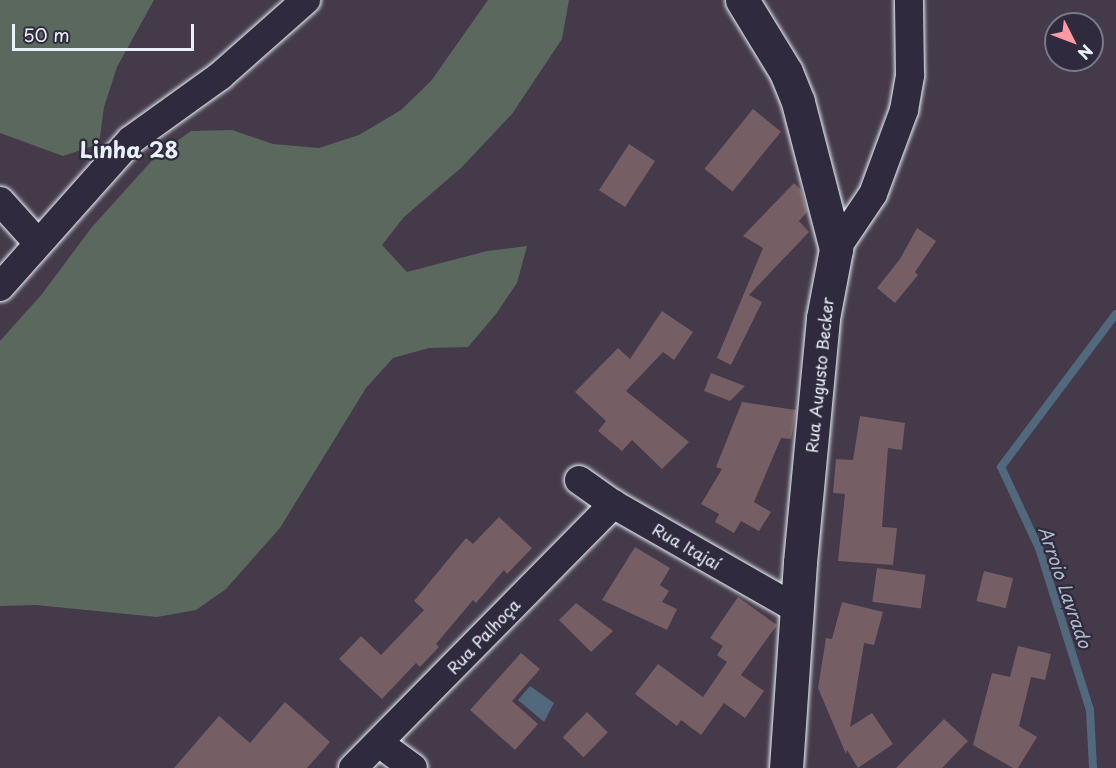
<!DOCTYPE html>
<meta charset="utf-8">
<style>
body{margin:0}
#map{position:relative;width:1116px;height:768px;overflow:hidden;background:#443a49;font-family:"Playpen Sans",sans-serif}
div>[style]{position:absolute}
.green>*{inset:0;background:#5b685e}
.water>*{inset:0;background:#52687d}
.stream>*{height:8px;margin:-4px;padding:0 4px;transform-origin:4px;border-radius:4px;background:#52687d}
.building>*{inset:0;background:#755f64;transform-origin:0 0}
.roads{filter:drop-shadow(0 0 2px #e8f1f8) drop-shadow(0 0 2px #e8f1f8)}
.minor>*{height:28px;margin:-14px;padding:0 14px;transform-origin:14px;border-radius:14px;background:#2f2a3d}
.tertiary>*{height:33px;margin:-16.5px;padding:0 16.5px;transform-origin:16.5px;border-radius:16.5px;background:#2f2a3d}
.secondary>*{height:33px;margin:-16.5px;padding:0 16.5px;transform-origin:16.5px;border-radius:16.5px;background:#2f2a3d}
span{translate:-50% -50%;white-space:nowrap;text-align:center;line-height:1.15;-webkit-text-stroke:4.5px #2f2a3d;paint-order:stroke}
.street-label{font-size:16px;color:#e8f1f8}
.water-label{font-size:18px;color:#acbac7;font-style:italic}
.district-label{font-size:22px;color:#e8f1f8;font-weight:700}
.north{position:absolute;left:1044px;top:12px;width:60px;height:60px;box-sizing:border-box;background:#2f2a3d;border:2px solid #797a88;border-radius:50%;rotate:132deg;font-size:16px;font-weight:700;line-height:24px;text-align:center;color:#e8f1f8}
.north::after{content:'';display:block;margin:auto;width:21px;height:27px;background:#ff9aa2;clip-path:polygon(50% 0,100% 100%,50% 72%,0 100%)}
.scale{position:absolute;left:12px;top:24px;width:182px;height:27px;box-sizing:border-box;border:3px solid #e8f1f8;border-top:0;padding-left:8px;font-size:18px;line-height:21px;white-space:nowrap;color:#e8f1f8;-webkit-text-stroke:4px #2f2a3d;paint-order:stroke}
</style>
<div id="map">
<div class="green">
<i style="clip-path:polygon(0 0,154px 0,117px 67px,104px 107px,99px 144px,63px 156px,0 133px)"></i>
<i style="clip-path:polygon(488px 0,569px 0,562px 39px,512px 114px,461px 168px,404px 217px,382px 245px,407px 272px,487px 251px,527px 246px,517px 283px,496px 314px,468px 347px,429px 348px,393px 358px,366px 388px,280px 528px,226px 589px,196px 610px,157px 617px,36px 605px,0 606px,0 341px,42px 294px,92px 227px,156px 156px,191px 131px,232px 130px,273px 144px,319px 148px,359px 135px,401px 110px,431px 81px)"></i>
</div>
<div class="water">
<i style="clip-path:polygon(530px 686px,554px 703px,544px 722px,518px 700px)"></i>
</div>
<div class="stream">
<i style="left:1093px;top:768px;width:58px;rotate:-93deg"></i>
<i style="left:1090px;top:710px;width:170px;rotate:-107.5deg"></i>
<i style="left:1039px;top:548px;width:89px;rotate:-115.1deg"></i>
<i style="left:1001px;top:467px;width:191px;rotate:-53.1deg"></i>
</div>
<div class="building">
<i style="left:753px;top:109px;width:36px;height:77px;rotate:39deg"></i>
<i style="left:629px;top:144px;width:31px;height:55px;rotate:33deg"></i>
<i style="clip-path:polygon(794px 183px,801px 190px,807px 212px,799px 221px,809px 232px,749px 295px,762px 302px,731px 365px,717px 358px,763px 248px,743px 236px)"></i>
<i style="clip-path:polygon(917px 228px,936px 241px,915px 272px,918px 275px,895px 303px,877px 288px,900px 259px)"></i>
<i style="clip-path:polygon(662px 311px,693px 332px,674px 360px,663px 352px,626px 391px,689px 442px,662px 469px,632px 440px,622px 451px,598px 431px,606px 421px,575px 392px,618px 348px,630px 359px)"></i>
<i style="clip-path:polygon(711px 373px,745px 386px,730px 401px,704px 391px)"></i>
<i style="clip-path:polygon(742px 402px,796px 410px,791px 439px,781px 438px,754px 502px,771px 512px,759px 531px,741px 521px,734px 533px,715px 522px,719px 514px,701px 504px,722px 469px,716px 467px)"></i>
<i style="clip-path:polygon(860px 416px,905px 423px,902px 450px,888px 448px,882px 527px,897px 528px,893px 565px,838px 561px,845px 494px,833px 493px,836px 459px,853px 460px)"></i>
<i style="clip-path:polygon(499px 517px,532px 548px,507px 574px,504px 570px,476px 603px,473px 600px,436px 644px,439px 647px,420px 667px,416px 663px,382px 699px,339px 659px,361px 636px,381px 655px,424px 610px,414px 601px,466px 538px,473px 544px)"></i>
<i style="clip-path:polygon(635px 547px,670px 568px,660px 585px,669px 591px,662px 602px,677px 609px,667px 630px,602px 600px)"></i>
<i style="left:877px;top:568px;width:49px;height:34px;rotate:8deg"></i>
<i style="left:984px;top:571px;width:30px;height:31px;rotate:14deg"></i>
<i style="clip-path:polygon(738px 597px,777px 625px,741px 675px,764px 691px,745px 718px,724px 703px,701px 735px,681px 720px,677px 726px,635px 694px,658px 664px,703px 697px,727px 662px,717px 655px,723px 646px,710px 638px)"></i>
<i style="clip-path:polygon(842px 602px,883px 612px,874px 645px,864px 643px,850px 727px,872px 713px,893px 744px,858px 768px,847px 750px,846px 754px,818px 688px,826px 638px,832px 639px)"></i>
<i style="clip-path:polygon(576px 603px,613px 631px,591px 652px,559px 620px)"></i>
<i style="clip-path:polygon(1018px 646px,1051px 654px,1045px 680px,1031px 677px,1019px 726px,1037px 737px,1018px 768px,1013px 768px,973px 745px,992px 673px,1010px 677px)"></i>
<i style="clip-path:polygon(521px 653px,540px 669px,512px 701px,538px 724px,515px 750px,470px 710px)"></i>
<i style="clip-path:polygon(285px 702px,330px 742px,307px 768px,174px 768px,219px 716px,250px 743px)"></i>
<i style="left:587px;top:712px;width:29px;height:35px;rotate:44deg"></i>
<i style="clip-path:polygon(944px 719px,968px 741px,942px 768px,896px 768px)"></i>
</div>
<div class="roads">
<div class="minor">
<i style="left:0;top:201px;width:55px;rotate:47.9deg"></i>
<i style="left:836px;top:249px;width:66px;rotate:-56.1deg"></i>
<i style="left:873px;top:194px;width:90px;rotate:-69.7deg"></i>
<i style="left:904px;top:110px;width:36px;rotate:-80deg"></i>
<i style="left:910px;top:75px;width:75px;rotate:-90.8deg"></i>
<i style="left:0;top:287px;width:197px;rotate:-48.3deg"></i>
<i style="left:131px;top:140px;width:110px;rotate:-35.7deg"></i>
<i style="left:220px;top:76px;width:115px;rotate:-41.5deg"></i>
<i style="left:579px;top:480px;width:42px;rotate:35.2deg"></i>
<i style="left:613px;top:504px;width:212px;rotate:29.7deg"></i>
<i style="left:379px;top:743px;width:42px;rotate:36.3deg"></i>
<i style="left:353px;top:768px;width:371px;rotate:-45.4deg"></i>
</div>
<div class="tertiary">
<i style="left:742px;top:0;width:84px;rotate:58.6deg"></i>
<i style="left:786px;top:72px;width:32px;rotate:68deg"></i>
<i style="left:798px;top:102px;width:152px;rotate:75.5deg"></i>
</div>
<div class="secondary">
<i style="left:786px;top:768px;width:206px;rotate:-86.1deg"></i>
<i style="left:800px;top:562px;width:245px;rotate:-84.6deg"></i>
<i style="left:823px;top:318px;width:70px;rotate:-79.3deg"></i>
</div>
</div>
<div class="street-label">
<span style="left:819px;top:375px;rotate:-84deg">Rua Augusto Becker</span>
<span style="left:687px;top:546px;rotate:30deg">Rua Itajaí</span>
<span style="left:483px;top:636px;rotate:-46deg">Rua Palhoça</span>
</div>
<div class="water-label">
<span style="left:1065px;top:587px;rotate:71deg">Arroio Lavrado</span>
</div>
<div class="district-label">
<span style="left:129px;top:149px">Linha 28</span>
</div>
<div class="north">N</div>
<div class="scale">50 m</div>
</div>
